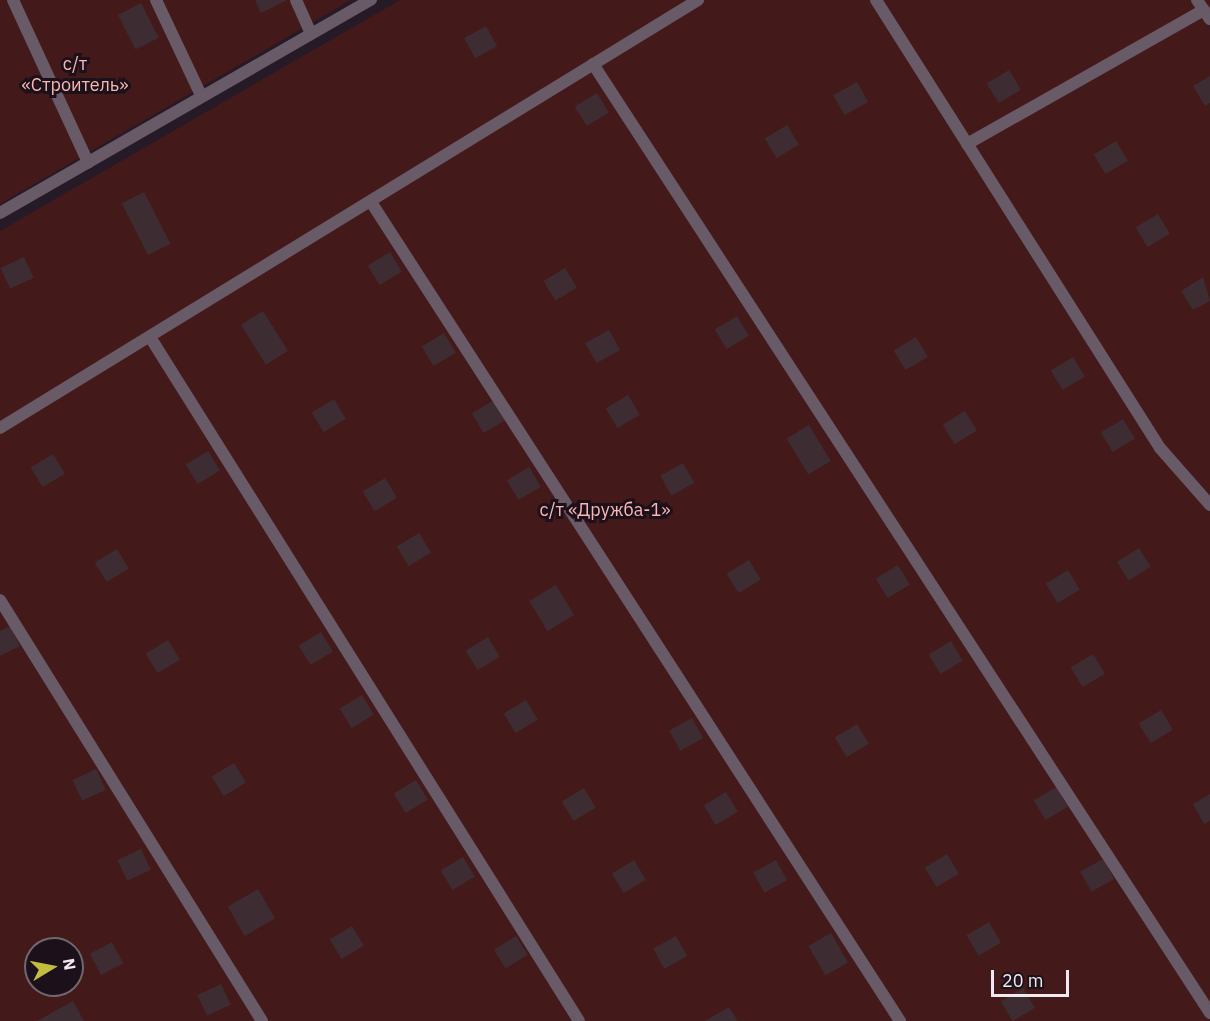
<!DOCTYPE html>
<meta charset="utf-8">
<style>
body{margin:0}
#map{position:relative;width:1210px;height:1021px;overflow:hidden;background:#251a25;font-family:"IBM Plex Sans",sans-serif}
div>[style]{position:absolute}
.green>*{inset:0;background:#431a19}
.building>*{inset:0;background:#3d2c32;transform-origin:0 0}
.lane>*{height:12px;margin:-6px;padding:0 6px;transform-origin:6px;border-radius:6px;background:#685a67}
span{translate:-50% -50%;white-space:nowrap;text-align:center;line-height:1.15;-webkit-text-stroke:6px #1c111b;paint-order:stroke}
.park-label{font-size:18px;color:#f9b6b2}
.north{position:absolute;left:24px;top:937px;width:60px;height:60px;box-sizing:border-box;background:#1c111b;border:2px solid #716770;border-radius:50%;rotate:80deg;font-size:16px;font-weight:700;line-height:24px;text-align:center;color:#f1e9f0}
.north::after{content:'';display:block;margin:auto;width:21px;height:27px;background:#c3bd3e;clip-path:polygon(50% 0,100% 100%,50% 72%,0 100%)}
.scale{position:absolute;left:991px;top:970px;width:78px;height:27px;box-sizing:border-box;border:3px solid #f1e9f0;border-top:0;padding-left:8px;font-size:18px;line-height:21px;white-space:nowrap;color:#f1e9f0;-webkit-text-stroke:4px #1c111b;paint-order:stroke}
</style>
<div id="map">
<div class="green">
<i style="clip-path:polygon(0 0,351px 0,0 204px)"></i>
<i style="clip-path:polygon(evenodd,400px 0,1210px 0,1210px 1021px,0 1021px,0 231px,400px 0,36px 949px,72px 949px,72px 985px,36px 985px,36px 949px)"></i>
</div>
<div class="building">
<i style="clip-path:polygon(255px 0,287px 0,261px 13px)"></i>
<i style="left:141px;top:3px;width:39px;height:26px;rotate:63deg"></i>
<i style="left:486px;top:26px;width:23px;height:25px;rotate:61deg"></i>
<i style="left:1009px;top:70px;width:23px;height:26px;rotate:59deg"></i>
<i style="clip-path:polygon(1210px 76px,1210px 103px,1205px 106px,1193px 86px)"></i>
<i style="left:857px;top:82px;width:23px;height:27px;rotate:61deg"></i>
<i style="left:597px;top:93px;width:23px;height:26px;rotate:59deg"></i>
<i style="left:787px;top:125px;width:23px;height:26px;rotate:59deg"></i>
<i style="left:1116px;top:141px;width:23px;height:26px;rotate:59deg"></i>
<i style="left:144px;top:192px;width:58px;height:25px;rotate:63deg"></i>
<i style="left:1158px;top:214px;width:23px;height:26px;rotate:59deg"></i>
<i style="left:390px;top:252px;width:23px;height:26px;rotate:59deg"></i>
<i style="left:24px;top:257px;width:23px;height:26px;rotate:65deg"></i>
<i style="left:565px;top:268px;width:23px;height:25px;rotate:59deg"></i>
<i style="clip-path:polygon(1203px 277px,1210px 301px,1193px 310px,1181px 291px)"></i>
<i style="left:263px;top:311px;width:47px;height:26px;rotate:58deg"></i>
<i style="left:737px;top:316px;width:23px;height:26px;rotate:59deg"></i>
<i style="left:609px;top:330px;width:23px;height:27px;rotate:61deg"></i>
<i style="left:444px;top:333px;width:23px;height:26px;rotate:59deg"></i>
<i style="left:916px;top:337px;width:23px;height:26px;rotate:59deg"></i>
<i style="left:1073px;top:357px;width:23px;height:26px;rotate:59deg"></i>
<i style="left:628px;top:395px;width:23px;height:26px;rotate:59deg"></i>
<i style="left:334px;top:399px;width:23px;height:26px;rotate:59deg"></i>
<i style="left:494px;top:400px;width:23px;height:26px;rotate:59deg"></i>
<i style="left:965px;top:411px;width:23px;height:26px;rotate:59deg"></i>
<i style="left:1123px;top:419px;width:23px;height:26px;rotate:59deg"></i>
<i style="left:809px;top:425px;width:42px;height:26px;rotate:59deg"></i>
<i style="left:208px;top:451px;width:23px;height:26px;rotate:59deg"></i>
<i style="left:53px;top:454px;width:23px;height:26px;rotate:59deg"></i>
<i style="left:683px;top:463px;width:23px;height:26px;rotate:61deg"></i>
<i style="left:529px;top:467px;width:23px;height:26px;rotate:59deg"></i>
<i style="left:385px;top:478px;width:23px;height:26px;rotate:59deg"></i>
<i style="left:419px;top:533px;width:23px;height:26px;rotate:59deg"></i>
<i style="left:1139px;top:548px;width:22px;height:26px;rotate:58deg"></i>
<i style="left:117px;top:549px;width:23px;height:26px;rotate:59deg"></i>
<i style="left:749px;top:560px;width:23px;height:26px;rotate:59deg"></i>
<i style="left:898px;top:565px;width:23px;height:26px;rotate:59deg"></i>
<i style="left:1068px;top:570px;width:23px;height:26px;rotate:59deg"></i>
<i style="left:556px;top:585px;width:35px;height:31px;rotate:59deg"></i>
<i style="clip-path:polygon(10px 626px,20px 646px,0 656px,0 631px)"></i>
<i style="left:321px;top:632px;width:23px;height:26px;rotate:59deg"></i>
<i style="left:488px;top:637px;width:23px;height:26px;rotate:59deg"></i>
<i style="left:168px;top:640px;width:23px;height:26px;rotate:59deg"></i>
<i style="left:951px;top:641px;width:23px;height:26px;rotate:59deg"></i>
<i style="left:1093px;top:654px;width:23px;height:26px;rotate:59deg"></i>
<i style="left:362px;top:695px;width:23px;height:26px;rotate:59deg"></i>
<i style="left:526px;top:700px;width:23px;height:26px;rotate:59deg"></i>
<i style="left:1161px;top:710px;width:23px;height:26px;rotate:59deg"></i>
<i style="left:692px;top:718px;width:23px;height:26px;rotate:61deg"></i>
<i style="left:857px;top:724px;width:23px;height:26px;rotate:59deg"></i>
<i style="left:234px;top:763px;width:23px;height:26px;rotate:59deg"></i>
<i style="left:96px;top:769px;width:23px;height:26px;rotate:65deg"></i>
<i style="left:416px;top:780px;width:23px;height:26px;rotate:59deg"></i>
<i style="left:1056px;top:787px;width:23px;height:26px;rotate:59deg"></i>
<i style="left:584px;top:788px;width:23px;height:26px;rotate:59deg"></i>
<i style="left:726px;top:792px;width:23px;height:26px;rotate:59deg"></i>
<i style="clip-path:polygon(1210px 794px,1210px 821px,1204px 824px,1193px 804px)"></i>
<i style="left:141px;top:849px;width:23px;height:26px;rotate:65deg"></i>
<i style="left:947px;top:854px;width:23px;height:26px;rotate:59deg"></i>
<i style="left:463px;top:857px;width:23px;height:26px;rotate:59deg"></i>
<i style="left:1103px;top:859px;width:23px;height:26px;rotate:61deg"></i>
<i style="left:634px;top:860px;width:23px;height:26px;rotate:59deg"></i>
<i style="left:776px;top:860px;width:23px;height:26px;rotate:61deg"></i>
<i style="left:258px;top:889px;width:34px;height:35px;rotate:60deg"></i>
<i style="left:989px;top:922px;width:24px;height:26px;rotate:60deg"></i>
<i style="left:352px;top:926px;width:23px;height:26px;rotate:59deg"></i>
<i style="left:831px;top:933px;width:34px;height:26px;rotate:60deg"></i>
<i style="left:516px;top:936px;width:22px;height:26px;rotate:58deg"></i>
<i style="left:676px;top:936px;width:23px;height:26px;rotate:61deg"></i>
<i style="left:112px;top:942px;width:24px;height:25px;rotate:62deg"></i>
<i style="left:221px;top:984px;width:23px;height:26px;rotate:65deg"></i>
<i style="left:1023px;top:988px;width:23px;height:26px;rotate:59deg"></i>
<i style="clip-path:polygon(73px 1001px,84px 1021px,37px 1021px)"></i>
<i style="clip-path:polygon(729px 1007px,738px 1021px,705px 1021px)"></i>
</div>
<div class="lane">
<i style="left:13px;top:0;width:179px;rotate:65.2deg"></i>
<i style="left:156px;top:0;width:105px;rotate:64.7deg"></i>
<i style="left:296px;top:0;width:34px;rotate:66deg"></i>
<i style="left:876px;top:0;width:530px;rotate:57.63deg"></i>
<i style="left:1160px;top:448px;width:76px;rotate:48.7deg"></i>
<i style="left:1197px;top:0;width:23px;rotate:56deg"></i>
<i style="left:593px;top:64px;width:1132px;rotate:56.97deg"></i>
<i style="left:967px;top:144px;width:272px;rotate:-29.5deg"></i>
<i style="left:371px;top:202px;width:975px;rotate:57.14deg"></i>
<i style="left:0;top:213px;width:428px;rotate:-29.9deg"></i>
<i style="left:150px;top:337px;width:807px;rotate:57.9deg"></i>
<i style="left:0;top:428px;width:819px;rotate:-31.52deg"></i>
<i style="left:0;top:600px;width:496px;rotate:58.1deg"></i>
</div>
<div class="park-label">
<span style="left:75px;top:75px">с/т<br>«Строитель»</span>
<span style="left:605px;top:510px">с/т «Дружба-1»</span>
</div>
<div class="north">N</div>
<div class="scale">20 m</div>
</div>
